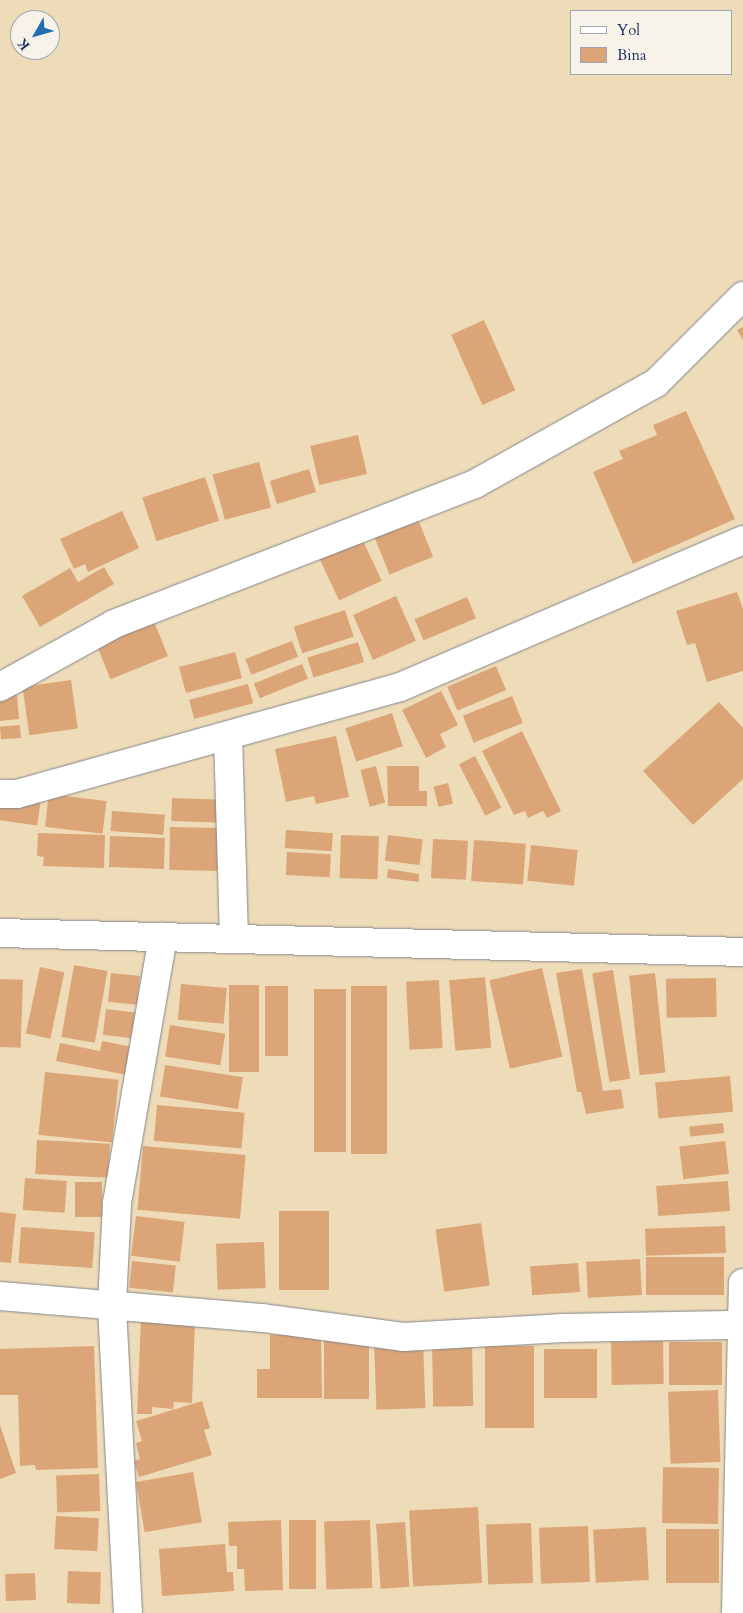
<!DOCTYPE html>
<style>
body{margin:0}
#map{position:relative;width:743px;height:1613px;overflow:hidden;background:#eedcb9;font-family:Cardo,serif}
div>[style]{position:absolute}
.building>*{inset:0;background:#dca577;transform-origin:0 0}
.roads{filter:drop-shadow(0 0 1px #84868c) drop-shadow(0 0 1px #84868c)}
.minor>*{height:28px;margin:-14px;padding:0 14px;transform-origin:14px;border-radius:14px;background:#fff}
.tertiary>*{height:28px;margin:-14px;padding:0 14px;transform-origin:14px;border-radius:14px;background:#fff}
span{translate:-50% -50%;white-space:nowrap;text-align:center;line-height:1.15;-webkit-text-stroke:5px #f7f3e8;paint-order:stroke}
.legend{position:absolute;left:570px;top:10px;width:162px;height:65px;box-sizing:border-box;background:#f7f3e8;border:1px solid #9fa5b1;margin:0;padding:6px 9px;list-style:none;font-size:15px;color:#1b2f5e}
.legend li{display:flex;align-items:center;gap:10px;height:25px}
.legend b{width:25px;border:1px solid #9fa5b1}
.north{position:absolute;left:10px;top:10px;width:50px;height:50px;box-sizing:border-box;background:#f7f3e8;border:1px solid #9fa5b1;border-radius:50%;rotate:232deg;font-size:14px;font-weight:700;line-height:20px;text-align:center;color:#1b2f5e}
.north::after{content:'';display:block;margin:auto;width:18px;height:22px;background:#1f6fb2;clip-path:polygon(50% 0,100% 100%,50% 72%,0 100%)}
</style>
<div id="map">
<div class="building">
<i style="left:484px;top:320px;width:77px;height:36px;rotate:66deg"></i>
<i style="clip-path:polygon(743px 327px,743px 340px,737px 330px)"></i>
<i style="clip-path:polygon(686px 411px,735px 519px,633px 564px,593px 472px,623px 459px,619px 451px,657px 435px,653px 425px)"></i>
<i style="left:358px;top:435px;width:40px;height:49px;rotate:77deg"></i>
<i style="left:259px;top:462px;width:47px;height:48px;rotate:75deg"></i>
<i style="left:309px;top:469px;width:24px;height:41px;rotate:73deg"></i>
<i style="left:205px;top:477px;width:46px;height:66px;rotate:72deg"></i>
<i style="clip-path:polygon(122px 511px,139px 548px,88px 572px,85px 564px,74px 569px,60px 539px)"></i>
<i style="left:417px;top:517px;width:43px;height:47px;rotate:68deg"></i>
<i style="left:358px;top:530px;width:56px;height:47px;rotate:65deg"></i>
<i style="clip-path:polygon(104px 567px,114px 584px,40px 627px,22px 596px,70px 568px,78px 582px)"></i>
<i style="clip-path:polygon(737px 592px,743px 609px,743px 671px,707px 682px,695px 643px,687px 645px,676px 611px)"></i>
<i style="left:396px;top:596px;width:49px;height:47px;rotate:66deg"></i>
<i style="left:467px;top:597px;width:23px;height:57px;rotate:67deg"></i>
<i style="left:345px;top:610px;width:28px;height:54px;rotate:72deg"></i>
<i style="left:153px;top:619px;width:40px;height:62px;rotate:68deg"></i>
<i style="left:292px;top:641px;width:17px;height:50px;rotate:69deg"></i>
<i style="left:358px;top:642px;width:21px;height:53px;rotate:73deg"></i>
<i style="left:235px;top:652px;width:27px;height:58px;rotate:75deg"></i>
<i style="left:302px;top:664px;width:16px;height:52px;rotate:68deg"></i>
<i style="left:496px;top:666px;width:26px;height:53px;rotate:67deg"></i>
<i style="left:71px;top:680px;width:49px;height:49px;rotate:82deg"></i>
<i style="left:248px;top:684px;width:20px;height:61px;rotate:75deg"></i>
<i style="clip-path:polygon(441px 691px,458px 725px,440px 734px,446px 747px,426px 758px,402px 710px)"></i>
<i style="clip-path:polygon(17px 695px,19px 719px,0 721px,0 697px)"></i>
<i style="left:512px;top:696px;width:29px;height:53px;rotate:68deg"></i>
<i style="clip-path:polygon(719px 702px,743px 728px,743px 779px,693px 825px,643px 771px)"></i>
<i style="left:392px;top:713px;width:35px;height:49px;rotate:72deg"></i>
<i style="left:20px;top:725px;width:13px;height:20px;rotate:86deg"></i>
<i style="clip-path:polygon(522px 731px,561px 811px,547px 818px,543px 811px,528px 818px,525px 811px,514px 815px,482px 751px)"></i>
<i style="clip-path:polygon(336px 736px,349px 797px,316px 804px,314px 796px,286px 802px,275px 749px)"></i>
<i style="left:475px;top:756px;width:58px;height:18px;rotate:63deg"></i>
<i style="left:376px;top:766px;width:38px;height:16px;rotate:76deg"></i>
<i style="clip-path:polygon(387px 766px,419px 766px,419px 791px,427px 791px,427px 806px,388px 806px)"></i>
<i style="left:448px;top:783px;width:21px;height:15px;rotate:76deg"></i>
<i style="left:49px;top:794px;width:58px;height:33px;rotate:7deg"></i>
<i style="left:0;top:796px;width:41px;height:24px;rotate:8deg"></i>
<i style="left:172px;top:798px;width:52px;height:23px;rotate:2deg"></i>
<i style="left:112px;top:811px;width:53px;height:20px;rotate:4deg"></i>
<i style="left:170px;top:827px;width:53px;height:43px;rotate:1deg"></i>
<i style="left:286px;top:830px;width:47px;height:18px;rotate:4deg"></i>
<i style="clip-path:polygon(38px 833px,105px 835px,104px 868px,43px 866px,44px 857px,37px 856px)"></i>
<i style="left:341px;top:835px;width:38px;height:43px;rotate:2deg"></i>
<i style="left:388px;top:835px;width:35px;height:26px;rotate:7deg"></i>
<i style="left:110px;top:836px;width:55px;height:31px;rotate:2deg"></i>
<i style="left:433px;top:839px;width:35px;height:39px;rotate:3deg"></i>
<i style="left:474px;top:840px;width:52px;height:41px;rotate:4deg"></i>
<i style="left:531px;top:845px;width:47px;height:36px;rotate:6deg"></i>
<i style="left:287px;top:852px;width:44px;height:23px;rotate:3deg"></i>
<i style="clip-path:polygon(388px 869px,419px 874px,419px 882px,387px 878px)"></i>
<i style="left:74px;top:965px;width:34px;height:73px;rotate:10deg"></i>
<i style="left:40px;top:967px;width:25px;height:68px;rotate:12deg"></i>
<i style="left:542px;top:968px;width:91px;height:54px;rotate:77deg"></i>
<i style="clip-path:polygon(582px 969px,603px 1091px,621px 1089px,624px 1108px,586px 1114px,581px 1092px,577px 1092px,556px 973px)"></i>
<i style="left:613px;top:970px;width:110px;height:21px;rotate:81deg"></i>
<i style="left:111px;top:973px;width:29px;height:29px;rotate:6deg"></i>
<i style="left:655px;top:973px;width:100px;height:26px;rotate:84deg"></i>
<i style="left:485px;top:977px;width:71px;height:36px;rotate:85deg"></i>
<i style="left:716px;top:978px;width:39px;height:50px;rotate:89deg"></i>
<i style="left:0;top:979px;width:23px;height:68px;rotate:2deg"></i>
<i style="left:439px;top:980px;width:68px;height:33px;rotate:87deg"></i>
<i style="left:181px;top:984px;width:46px;height:36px;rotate:5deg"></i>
<i style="left:229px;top:985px;width:30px;height:87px"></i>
<i style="left:265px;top:986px;width:23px;height:70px"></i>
<i style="left:351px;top:986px;width:36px;height:168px"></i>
<i style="left:314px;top:989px;width:32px;height:163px"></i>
<i style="left:106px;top:1009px;width:33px;height:26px;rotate:7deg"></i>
<i style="left:170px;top:1025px;width:56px;height:32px;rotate:9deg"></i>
<i style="clip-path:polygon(102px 1041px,133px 1047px,127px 1075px,56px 1061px,60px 1043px,100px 1051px)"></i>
<i style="left:165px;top:1065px;width:79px;height:32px;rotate:9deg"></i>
<i style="left:45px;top:1072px;width:74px;height:63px;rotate:6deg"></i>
<i style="left:730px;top:1076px;width:36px;height:75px;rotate:85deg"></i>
<i style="left:157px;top:1105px;width:88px;height:36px;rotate:5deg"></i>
<i style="left:723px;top:1123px;width:10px;height:34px;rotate:84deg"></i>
<i style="left:37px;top:1140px;width:73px;height:34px;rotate:3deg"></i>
<i style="left:725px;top:1141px;width:33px;height:46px;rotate:83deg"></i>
<i style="left:143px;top:1146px;width:103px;height:64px;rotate:5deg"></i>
<i style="left:25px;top:1178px;width:42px;height:32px;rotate:4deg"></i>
<i style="left:728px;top:1181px;width:30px;height:72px;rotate:86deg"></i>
<i style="left:75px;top:1182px;width:27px;height:35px"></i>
<i style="left:279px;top:1211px;width:50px;height:79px"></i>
<i style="clip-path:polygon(0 1212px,16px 1214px,11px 1263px,0 1262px)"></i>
<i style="left:136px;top:1216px;width:49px;height:40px;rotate:7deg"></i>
<i style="left:481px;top:1223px;width:63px;height:46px;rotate:82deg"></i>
<i style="left:725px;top:1226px;width:27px;height:80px;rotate:88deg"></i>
<i style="left:21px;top:1227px;width:74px;height:36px;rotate:4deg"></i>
<i style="left:264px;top:1242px;width:46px;height:48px;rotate:88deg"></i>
<i style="left:646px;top:1257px;width:78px;height:38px"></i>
<i style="left:640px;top:1259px;width:36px;height:54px;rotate:87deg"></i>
<i style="left:132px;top:1261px;width:44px;height:27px;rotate:6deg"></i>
<i style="left:578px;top:1263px;width:29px;height:48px;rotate:86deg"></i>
<i style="clip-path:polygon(141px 1318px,195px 1320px,192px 1403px,174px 1402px,173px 1409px,152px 1407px,152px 1414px,137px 1414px)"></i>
<i style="clip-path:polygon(270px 1335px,321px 1335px,322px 1398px,257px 1398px,257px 1369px,270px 1369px)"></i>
<i style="left:369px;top:1337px;width:62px;height:45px;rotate:90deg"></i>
<i style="left:472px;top:1338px;width:68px;height:40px;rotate:89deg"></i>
<i style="left:423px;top:1339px;width:69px;height:49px;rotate:88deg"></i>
<i style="left:663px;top:1341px;width:43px;height:52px;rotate:89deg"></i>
<i style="left:722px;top:1342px;width:43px;height:53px;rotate:90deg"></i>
<i style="clip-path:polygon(94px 1346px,98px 1468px,36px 1470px,35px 1465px,20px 1466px,18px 1395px,0 1395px,0 1349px)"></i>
<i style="left:485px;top:1346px;width:49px;height:82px"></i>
<i style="left:544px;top:1349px;width:53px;height:49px"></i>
<i style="left:718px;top:1390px;width:72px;height:50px;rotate:88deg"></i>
<i style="clip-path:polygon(202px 1401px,210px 1428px,204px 1430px,212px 1455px,139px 1477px,134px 1461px,140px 1459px,136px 1443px,142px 1441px,136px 1421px)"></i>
<i style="clip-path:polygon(0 1425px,16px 1473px,0 1479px)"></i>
<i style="left:663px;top:1467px;width:56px;height:56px;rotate:1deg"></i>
<i style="left:193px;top:1472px;width:51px;height:58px;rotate:80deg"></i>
<i style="left:99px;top:1474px;width:37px;height:43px;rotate:88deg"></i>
<i style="left:478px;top:1507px;width:76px;height:69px;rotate:87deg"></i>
<i style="left:56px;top:1516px;width:43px;height:33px;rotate:3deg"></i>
<i style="clip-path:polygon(281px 1520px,283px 1590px,245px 1591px,244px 1569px,237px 1569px,237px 1546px,229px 1546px,228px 1522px)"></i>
<i style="left:289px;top:1520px;width:27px;height:69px"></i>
<i style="left:370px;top:1520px;width:68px;height:46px;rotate:88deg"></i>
<i style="left:405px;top:1522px;width:65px;height:29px;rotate:86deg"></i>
<i style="left:531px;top:1523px;width:60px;height:45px;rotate:88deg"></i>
<i style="left:588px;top:1526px;width:56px;height:49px;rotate:88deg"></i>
<i style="left:646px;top:1527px;width:53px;height:53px;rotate:87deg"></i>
<i style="left:666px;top:1529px;width:53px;height:54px"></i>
<i style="clip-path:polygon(225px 1544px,227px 1572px,233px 1572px,234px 1591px,162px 1596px,159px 1549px)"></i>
<i style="left:68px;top:1571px;width:33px;height:32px;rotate:2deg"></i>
<i style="left:35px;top:1573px;width:27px;height:30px;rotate:88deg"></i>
</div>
<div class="roads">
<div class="minor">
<i style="left:0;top:687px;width:130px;rotate:-28.9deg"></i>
<i style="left:114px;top:624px;width:387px;rotate:-21.2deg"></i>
<i style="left:475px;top:484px;width:207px;rotate:-29.2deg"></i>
<i style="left:656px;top:383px;width:123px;rotate:-45deg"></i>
<i style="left:228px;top:736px;width:203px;rotate:88.3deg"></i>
<i style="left:0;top:794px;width:17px"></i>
<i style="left:17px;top:794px;width:398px;rotate:-15.6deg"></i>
<i style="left:400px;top:687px;width:373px;rotate:-23.2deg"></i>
<i style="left:0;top:1296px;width:264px;rotate:4.8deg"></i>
<i style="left:263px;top:1318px;width:141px;rotate:7.7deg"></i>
<i style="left:403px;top:1337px;width:160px;rotate:-3.2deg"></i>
<i style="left:563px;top:1328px;width:180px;rotate:-1deg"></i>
<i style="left:128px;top:1613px;width:310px;rotate:-93deg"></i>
<i style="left:112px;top:1303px;width:100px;rotate:-87.1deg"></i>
<i style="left:117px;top:1203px;width:270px;rotate:-80.2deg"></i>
<i style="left:736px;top:1613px;width:330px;rotate:-88.8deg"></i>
</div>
<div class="tertiary">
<i style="left:0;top:933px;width:743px;rotate:1.46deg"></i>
</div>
</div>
<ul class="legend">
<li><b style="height:6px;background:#fff"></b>Yol</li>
<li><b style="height:14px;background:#dca577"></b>Bina</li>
</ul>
<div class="north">K</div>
</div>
